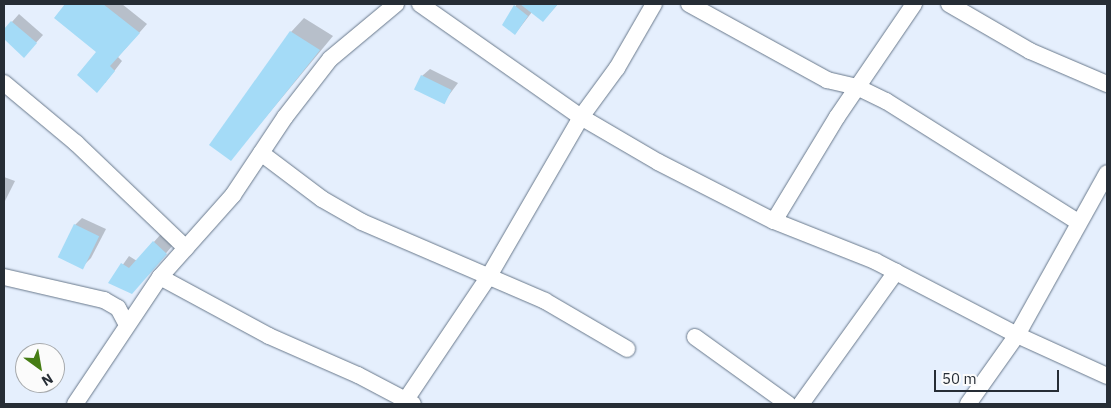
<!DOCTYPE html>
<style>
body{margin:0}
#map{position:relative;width:1111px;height:408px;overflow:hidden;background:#e5effd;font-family:"IBM Plex Sans",sans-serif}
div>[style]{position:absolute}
.shadow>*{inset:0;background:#0003}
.building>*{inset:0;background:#a4dbf7;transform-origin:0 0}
.roads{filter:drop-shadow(0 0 1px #68788b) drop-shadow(0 0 1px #68788b)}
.street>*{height:16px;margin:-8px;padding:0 8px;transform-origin:8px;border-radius:8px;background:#fff}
span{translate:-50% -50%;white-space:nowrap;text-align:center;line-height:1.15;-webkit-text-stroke:4px #fbfbfb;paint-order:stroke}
.frame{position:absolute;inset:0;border:5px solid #262d35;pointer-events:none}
.north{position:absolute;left:15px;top:343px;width:50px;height:50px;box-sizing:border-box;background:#fbfbfb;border:1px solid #a6a9ac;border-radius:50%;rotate:148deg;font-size:14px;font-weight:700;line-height:20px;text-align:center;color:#262d35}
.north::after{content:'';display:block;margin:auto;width:18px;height:22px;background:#467d14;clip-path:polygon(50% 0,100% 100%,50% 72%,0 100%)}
.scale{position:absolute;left:934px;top:370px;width:125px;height:22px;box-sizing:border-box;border:2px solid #262d35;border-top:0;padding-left:6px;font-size:15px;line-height:18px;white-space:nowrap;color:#262d35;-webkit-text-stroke:4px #fbfbfb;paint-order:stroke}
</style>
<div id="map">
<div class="shadow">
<i style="clip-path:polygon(67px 4px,122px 4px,147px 24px,118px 57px,122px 61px,105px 83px,98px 52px,56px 18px)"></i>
<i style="clip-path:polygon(517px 4px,558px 4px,550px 13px,532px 12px,515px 34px,503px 25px)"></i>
<i style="clip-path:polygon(19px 14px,43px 35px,24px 56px,4px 37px,4px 31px)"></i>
<i style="clip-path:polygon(304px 18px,333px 36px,231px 159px,291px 32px)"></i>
<i style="clip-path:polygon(430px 69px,458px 83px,443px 103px,422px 76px)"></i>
<i style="clip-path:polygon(4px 177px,15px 181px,4px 203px)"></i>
<i style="clip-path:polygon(82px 218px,106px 229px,91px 258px,83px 266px,75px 225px)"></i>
<i style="clip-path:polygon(161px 234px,173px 245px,139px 285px,110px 283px,129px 256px,137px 261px)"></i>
</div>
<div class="building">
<i style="clip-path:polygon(65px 4px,103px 4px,140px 33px,110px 66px,115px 71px,97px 93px,77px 75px,96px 52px,54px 18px)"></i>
<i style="clip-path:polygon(520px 4px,558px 4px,543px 22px)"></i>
<i style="clip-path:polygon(514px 5px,528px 16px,515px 35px,502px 25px)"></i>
<i style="clip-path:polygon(11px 21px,37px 43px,24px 58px,4px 39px,4px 29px)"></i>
<i style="clip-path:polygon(290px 31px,320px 50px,231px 161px,209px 145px)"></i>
<i style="left:421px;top:75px;width:34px;height:16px;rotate:26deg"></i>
<i style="left:74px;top:224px;width:28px;height:37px;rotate:26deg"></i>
<i style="clip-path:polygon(153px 241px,167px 254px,132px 294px,108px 283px,121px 263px,129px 268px)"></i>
</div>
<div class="roads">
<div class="street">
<i style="left:420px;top:4px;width:197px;rotate:35.1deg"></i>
<i style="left:581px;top:117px;width:89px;rotate:30.3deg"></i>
<i style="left:658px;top:162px;width:130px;rotate:27deg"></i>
<i style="left:774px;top:221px;width:109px;rotate:21.6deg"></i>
<i style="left:875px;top:261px;width:160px;rotate:27.5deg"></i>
<i style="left:1017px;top:335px;width:99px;rotate:24.5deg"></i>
<i style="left:689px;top:4px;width:158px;rotate:28.8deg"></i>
<i style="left:827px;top:80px;width:31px;rotate:13deg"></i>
<i style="left:857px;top:87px;width:32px;rotate:26deg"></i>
<i style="left:886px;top:101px;width:227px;rotate:32.2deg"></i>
<i style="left:949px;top:4px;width:94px;rotate:30.1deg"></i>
<i style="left:1030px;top:51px;width:84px;rotate:23.2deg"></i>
<i style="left:4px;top:83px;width:94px;rotate:39.8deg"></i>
<i style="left:76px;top:143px;width:152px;rotate:43.7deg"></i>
<i style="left:261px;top:153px;width:76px;rotate:37deg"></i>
<i style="left:322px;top:199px;width:46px;rotate:29.9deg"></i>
<i style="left:362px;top:222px;width:199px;rotate:23.3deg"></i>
<i style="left:545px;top:301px;width:95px;rotate:30.3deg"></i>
<i style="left:774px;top:221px;width:122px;rotate:-58.8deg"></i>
<i style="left:837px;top:117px;width:137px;rotate:-55.7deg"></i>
<i style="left:4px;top:277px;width:103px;rotate:13deg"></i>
<i style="left:104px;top:300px;width:16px;rotate:30deg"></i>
<i style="left:118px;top:308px;width:19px;rotate:62deg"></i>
<i style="left:160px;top:277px;width:124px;rotate:28.4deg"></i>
<i style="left:269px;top:336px;width:97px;rotate:23.7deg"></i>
<i style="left:358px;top:375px;width:62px;rotate:27.8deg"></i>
<i style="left:695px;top:337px;width:115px;rotate:35.8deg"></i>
<i style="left:75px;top:404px;width:153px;rotate:-56.2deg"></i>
<i style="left:160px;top:277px;width:110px;rotate:-48.3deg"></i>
<i style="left:233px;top:195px;width:94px;rotate:-56.3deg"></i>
<i style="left:285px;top:117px;width:73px;rotate:-52.2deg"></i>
<i style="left:330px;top:59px;width:86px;rotate:-39.8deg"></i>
<i style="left:403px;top:404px;width:154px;rotate:-56.1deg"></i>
<i style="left:489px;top:276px;width:184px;rotate:-59.9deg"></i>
<i style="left:581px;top:117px;width:61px;rotate:-53.7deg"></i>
<i style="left:617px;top:68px;width:74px;rotate:-60deg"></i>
<i style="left:801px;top:404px;width:163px;rotate:-54.3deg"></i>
<i style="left:968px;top:404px;width:85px;rotate:-54.6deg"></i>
<i style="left:1017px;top:335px;width:185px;rotate:-60.9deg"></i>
</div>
</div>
<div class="frame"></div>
<div class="north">N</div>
<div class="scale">50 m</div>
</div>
